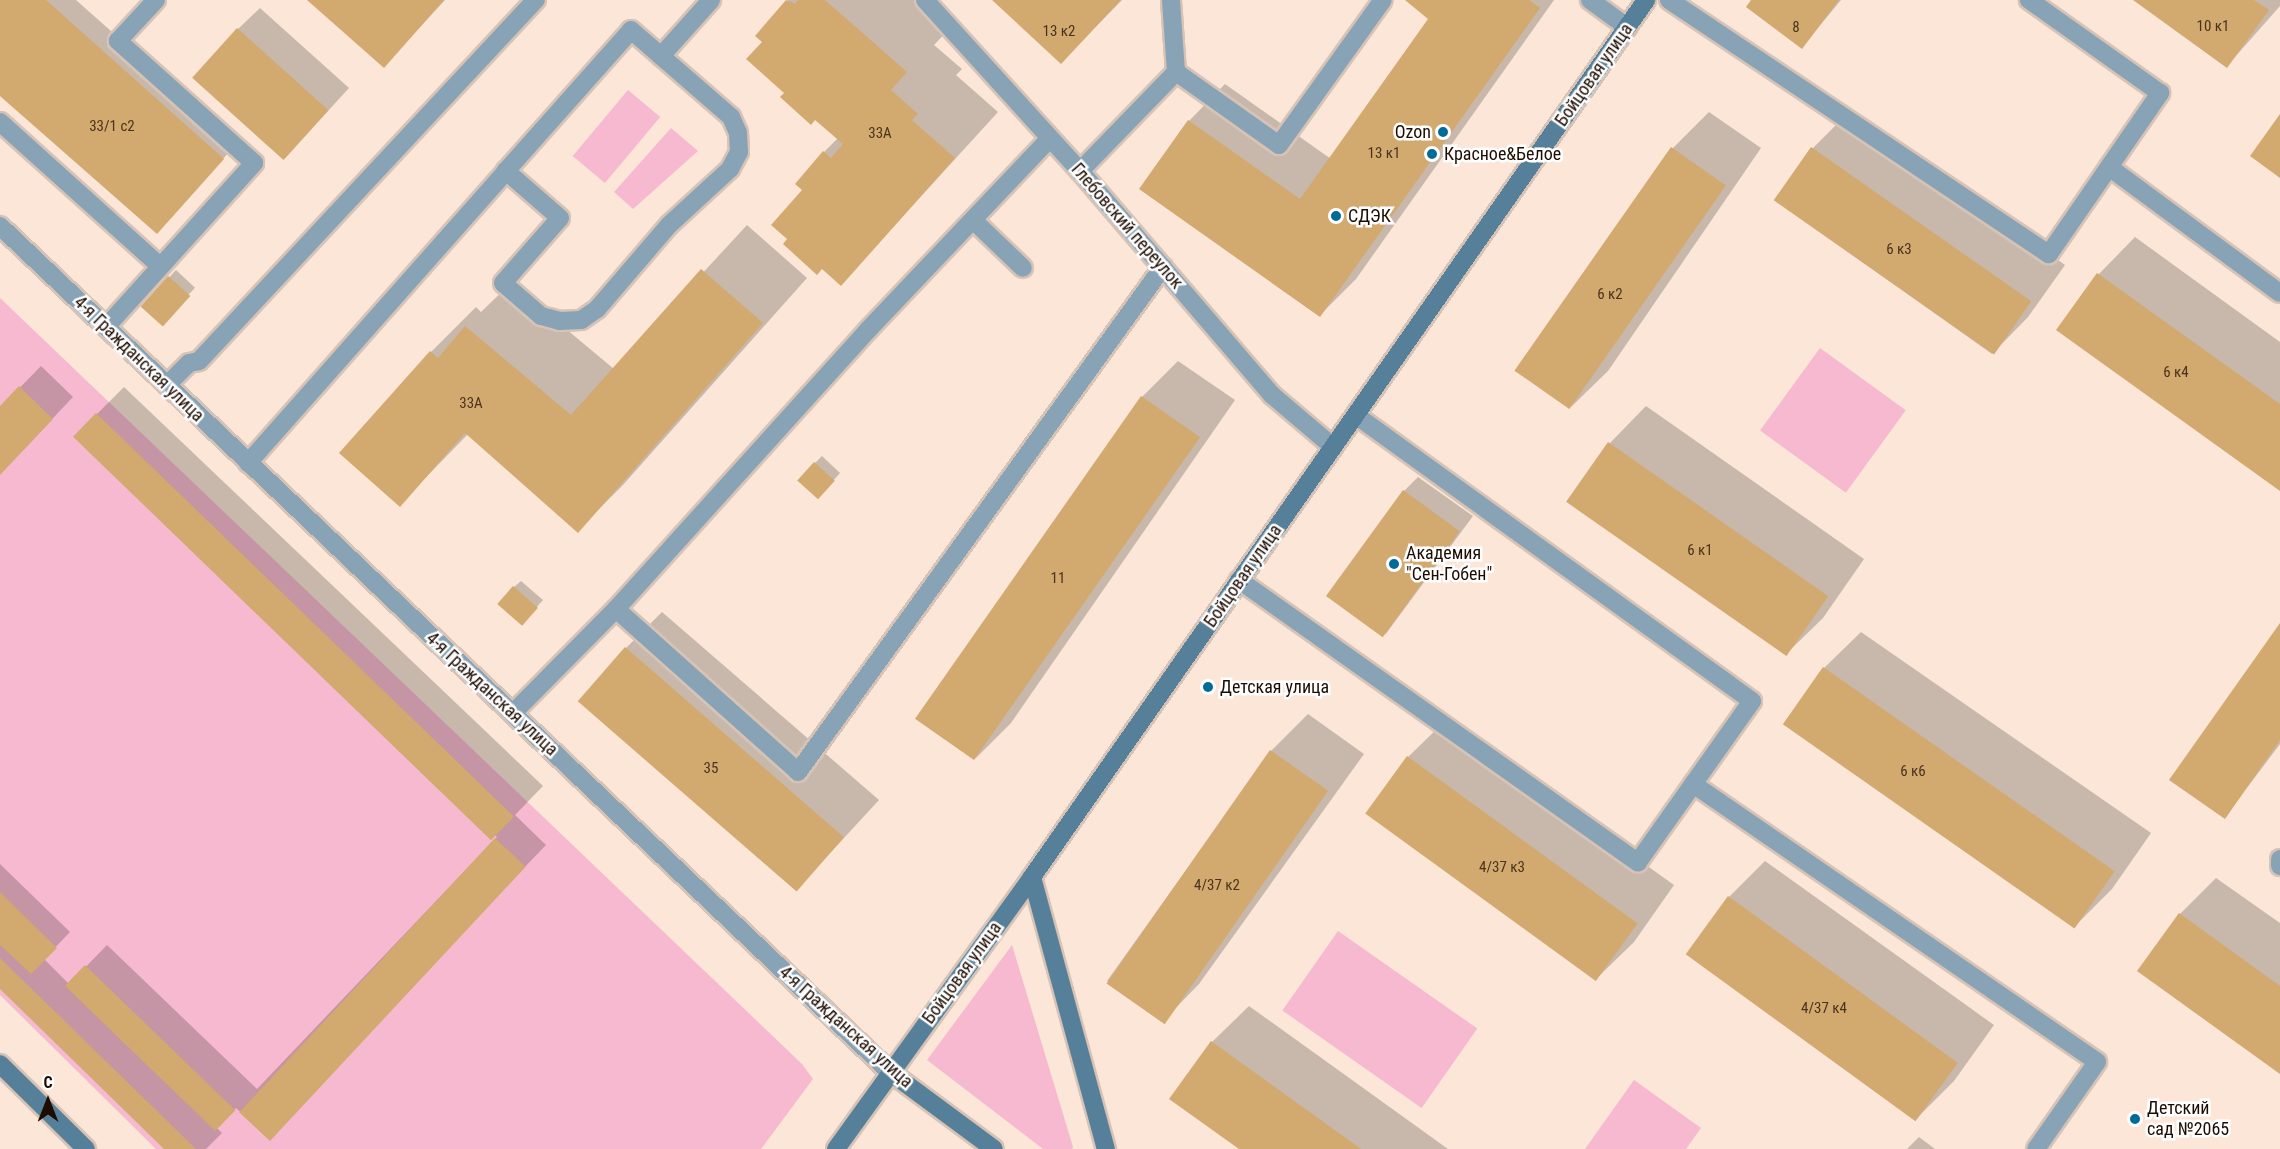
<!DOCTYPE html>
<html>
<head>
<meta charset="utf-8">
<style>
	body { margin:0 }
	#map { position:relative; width:2280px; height:1149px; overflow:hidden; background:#fbe6d8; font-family:"Roboto Condensed",sans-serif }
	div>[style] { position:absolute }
	.green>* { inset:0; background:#f7b9cf; transform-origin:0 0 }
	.shadow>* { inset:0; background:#0003; transform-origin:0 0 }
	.building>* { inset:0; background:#d2a96e; transform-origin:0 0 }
	.roads { filter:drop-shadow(2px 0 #d7c3b6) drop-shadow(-2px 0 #d7c3b6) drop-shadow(0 2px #d7c3b6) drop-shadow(0 -2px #d7c3b6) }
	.lane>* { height:18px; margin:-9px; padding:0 9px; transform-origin:9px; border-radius:9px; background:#87a3b5 }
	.street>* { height:18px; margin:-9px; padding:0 9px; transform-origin:9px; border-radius:9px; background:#87a3b5 }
	.secondary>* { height:18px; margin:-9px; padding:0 9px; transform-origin:9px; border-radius:9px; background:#56809a }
	.dots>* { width:16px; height:16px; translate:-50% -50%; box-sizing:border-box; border:3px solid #fff; border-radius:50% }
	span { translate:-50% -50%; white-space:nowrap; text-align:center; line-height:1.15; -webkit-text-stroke:5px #fff; paint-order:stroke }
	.number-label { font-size:15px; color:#4a331d }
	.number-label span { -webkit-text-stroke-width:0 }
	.street-label { font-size:18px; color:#1d0c02 }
	.poi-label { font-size:18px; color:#1d0c02 }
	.right { translate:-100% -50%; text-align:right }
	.left { translate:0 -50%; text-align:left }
	.north { position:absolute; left:18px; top:1071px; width:60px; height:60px; -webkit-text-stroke:4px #fff; paint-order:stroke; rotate:0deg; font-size:16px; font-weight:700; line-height:24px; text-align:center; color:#1d0c02 }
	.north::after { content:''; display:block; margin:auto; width:21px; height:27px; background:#1d0c02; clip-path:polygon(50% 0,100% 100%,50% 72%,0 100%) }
</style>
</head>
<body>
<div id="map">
	<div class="green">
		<div style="left:628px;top:90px;width:42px;height:86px;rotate:40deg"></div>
		<div style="clip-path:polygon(671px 128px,698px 151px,633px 209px,614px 192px)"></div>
		<div style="clip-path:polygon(0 298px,802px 1064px,813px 1079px,761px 1149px,156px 1149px,0 995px)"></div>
		<div style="left:1820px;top:348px;width:106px;height:102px;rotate:36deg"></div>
		<div style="left:1338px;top:931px;width:170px;height:97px;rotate:35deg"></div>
		<div style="clip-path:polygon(1012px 945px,1073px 1147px,1072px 1149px,1043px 1149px,927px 1060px)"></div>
		<div style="clip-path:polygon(1634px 1080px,1701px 1128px,1686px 1149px,1585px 1149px)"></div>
	</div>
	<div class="shadow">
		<div style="clip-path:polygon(0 0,76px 0,237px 143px,171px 218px,0 94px)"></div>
		<div style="clip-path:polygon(309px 0,445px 0,384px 66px)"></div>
		<div style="clip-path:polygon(788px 0,920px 0,951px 27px,934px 45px,962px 69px,956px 75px,998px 112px,841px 284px,790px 239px,804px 190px,824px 152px,838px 138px,786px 92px,764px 42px,757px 36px)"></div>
		<div style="clip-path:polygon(994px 0,1122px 0,1061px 62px)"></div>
		<div style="clip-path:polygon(1554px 0,1356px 279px,1320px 315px,1189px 121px,1225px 84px,1331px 159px,1430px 18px,1407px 0)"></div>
		<div style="clip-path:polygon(1753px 0,1841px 0,1802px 47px)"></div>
		<div style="clip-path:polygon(2135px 0,2280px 0,2280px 6px,2227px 66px)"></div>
		<div style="clip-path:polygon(260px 8px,349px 88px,285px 158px,238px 29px)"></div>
		<div style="clip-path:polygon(1709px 112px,1761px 148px,1608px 371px,1571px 407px,1519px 371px,1673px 148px)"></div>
		<div style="clip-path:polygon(1849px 112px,2065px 265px,2028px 317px,1992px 354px,1775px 200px,1813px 148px)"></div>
		<div style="clip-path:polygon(747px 225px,807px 278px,622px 486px,578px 530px,468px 434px,400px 504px,341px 453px,431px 352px,476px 307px,481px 312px,511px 283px,614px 369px)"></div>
		<div style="clip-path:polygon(2135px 237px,2280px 342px,2280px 490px,2058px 330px,2099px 274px)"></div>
		<div style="left:176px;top:270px;width:26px;height:50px;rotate:43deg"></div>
		<div style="clip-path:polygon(1178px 361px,1235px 400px,1011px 723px,975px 759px,1142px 397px)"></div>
		<div style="clip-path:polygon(41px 366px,73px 397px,0 474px,0 408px)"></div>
		<div style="clip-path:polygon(124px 387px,543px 786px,515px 815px,546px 845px,266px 1136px,236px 1108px,216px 1127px,222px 1133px,206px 1149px,166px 1149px,0 987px,0 864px,70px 932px,44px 959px,69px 984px,107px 945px,257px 1089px,497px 837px,75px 436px)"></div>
		<div style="clip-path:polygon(1646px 406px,1864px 559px,1823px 618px,1786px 654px,1568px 501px,1610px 443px)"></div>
		<div style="clip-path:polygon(822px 456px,840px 473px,825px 490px,815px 463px)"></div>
		<div style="clip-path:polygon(1418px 477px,1473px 516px,1385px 635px,1404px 491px)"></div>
		<div style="clip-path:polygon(521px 581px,543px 600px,528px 617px,514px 587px)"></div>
		<div style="clip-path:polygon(662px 612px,879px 800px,797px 889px,626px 648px)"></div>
		<div style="clip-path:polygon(2280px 625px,2280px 744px,2225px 817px)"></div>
		<div style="clip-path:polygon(1861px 632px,2151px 833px,2112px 889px,2076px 925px,1824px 668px)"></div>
		<div style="clip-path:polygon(1308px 714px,1364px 754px,1199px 984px,1163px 1021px,1107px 981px,1271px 751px)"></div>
		<div style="clip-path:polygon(1445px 721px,1674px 885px,1634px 942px,1597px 978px,1408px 757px)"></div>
		<div style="clip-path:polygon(1765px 861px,1994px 1025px,1954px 1081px,1917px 1118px,1729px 897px)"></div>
		<div style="clip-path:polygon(2216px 878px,2280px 923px,2280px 1072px,2180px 914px)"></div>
		<div style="clip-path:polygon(1249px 1006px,1448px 1149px,1242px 1149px,1212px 1042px)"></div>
		<div style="clip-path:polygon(1919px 1137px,1935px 1149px,1907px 1149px)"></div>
	</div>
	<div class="building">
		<div style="clip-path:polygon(0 0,46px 0,224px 159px,157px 234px,0 96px)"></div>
		<div style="clip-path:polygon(307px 0,444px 0,384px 68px)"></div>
		<div style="clip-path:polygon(786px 0,795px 4px,798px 0,825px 0,907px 72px,891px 90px,918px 114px,912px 120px,955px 158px,841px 286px,822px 269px,817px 275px,783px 244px,787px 239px,771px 225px,802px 190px,795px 184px,823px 151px,831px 158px,843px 144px,815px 120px,811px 125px,780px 97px,784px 93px,746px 59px,762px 42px,755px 36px)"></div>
		<div style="clip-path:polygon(992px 0,1121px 0,1061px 64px)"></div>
		<div style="clip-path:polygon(1405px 0,1529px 0,1540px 8px,1320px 317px,1139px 189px,1188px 120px,1300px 199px,1428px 19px)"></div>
		<div style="clip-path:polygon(1751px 0,1839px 0,1802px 49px,1746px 7px)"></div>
		<div style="clip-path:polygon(2133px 0,2254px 0,2269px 10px,2227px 68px)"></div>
		<div style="left:237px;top:28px;width:123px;height:67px;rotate:42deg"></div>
		<div style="clip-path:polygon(2280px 114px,2280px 178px,2250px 156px)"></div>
		<div style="left:1671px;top:147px;width:67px;height:273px;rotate:35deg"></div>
		<div style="left:1811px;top:147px;width:269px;height:65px;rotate:35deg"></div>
		<div style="clip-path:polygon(701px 269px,763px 323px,578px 533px,465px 433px,400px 507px,339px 453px,430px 351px,438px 358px,465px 326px,571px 415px)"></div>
		<div style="clip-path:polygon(2097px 273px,2280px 404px,2280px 491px,2056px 330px)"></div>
		<div style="left:168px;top:276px;width:30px;height:41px;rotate:42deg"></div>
		<div style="clip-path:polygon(19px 386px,53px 419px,0 475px,0 406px)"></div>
		<div style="left:1141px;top:396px;width:72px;height:394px;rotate:35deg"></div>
		<div style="left:96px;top:413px;width:581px;height:33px;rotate:44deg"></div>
		<div style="left:1608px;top:442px;width:269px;height:73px;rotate:35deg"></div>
		<div style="left:814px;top:462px;width:28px;height:25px;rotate:42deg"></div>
		<div style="left:1403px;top:490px;width:70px;height:131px;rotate:36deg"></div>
		<div style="left:513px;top:586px;width:33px;height:24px;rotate:41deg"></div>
		<div style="clip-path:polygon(2280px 623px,2280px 740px,2225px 819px,2169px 780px)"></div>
		<div style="left:625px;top:647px;width:290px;height:72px;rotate:41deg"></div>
		<div style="left:1823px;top:667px;width:356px;height:70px;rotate:35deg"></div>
		<div style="left:1270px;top:750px;width:71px;height:285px;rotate:35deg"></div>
		<div style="left:1407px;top:756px;width:285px;height:71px;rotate:36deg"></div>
		<div style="left:495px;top:838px;width:42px;height:375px;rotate:43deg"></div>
		<div style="clip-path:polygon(0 892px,57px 948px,31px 974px,0 945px)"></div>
		<div style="left:1728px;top:896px;width:284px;height:72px;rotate:36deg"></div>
		<div style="clip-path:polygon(2179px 913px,2280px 986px,2280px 1074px,2137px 971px)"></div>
		<div style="clip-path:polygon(0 958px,196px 1149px,164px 1149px,0 989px)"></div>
		<div style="left:85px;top:965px;width:209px;height:29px;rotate:44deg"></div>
		<div style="clip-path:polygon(1211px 1041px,1361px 1149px,1239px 1149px,1169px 1099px)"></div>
	</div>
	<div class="roads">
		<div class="lane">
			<div style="left:1590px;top:0;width:46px;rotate:36.1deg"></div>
			<div style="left:1669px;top:0;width:457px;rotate:33.8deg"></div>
			<div style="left:2049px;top:254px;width:196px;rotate:-55.4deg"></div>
			<div style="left:2160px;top:93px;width:161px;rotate:-144.6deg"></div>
			<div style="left:661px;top:56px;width:75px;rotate:-48.2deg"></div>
			<div style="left:1176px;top:72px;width:126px;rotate:35.3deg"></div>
			<div style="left:1279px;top:145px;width:178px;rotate:-54.4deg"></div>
			<div style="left:0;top:122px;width:215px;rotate:42deg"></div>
			<div style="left:2109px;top:167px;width:212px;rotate:36.4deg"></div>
			<div style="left:1080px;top:171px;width:138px;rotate:-45.9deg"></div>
			<div style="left:1176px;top:72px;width:72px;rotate:-94deg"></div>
			<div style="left:973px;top:220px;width:69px;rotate:43.8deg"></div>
			<div style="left:106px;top:327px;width:221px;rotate:-47.9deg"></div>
			<div style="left:254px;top:163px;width:183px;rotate:-138.1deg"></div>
			<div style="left:118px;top:41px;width:56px;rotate:-47.2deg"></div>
			<div style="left:167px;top:385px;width:31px;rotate:-45deg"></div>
			<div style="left:189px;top:363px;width:10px;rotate:-11deg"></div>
			<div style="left:199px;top:361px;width:494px;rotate:-47deg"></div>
			<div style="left:248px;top:463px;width:390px;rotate:-48.5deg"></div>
			<div style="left:506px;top:171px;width:188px;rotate:-48.4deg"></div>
			<div style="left:631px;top:30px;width:133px;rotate:41deg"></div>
			<div style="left:731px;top:117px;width:17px;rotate:66deg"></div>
			<div style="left:738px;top:133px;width:19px;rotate:87deg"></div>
			<div style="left:739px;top:152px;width:19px;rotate:118deg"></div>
			<div style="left:730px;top:169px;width:83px;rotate:137.4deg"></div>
			<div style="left:669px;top:225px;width:111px;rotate:130.6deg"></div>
			<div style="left:597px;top:309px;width:19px;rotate:145deg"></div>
			<div style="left:581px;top:320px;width:21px;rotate:177deg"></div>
			<div style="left:560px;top:321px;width:20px;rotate:-165deg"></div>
			<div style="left:541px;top:316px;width:50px;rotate:-139deg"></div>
			<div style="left:503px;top:283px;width:86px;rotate:-48.8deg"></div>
			<div style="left:560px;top:218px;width:72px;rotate:-139deg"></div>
			<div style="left:1239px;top:580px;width:489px;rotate:35.3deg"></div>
			<div style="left:1638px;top:862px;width:197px;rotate:-54.7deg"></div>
			<div style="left:1752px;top:701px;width:488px;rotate:-144.2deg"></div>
			<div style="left:616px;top:609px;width:244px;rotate:41.8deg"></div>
			<div style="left:798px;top:772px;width:623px;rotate:-54.14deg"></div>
			<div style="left:513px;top:713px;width:146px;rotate:-45.3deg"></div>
			<div style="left:616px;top:609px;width:376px;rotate:-47.9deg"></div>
			<div style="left:868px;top:330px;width:263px;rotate:-46.5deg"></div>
			<div style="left:1693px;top:784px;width:490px;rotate:34.5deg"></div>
			<div style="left:2097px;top:1062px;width:106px;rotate:125deg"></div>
			<div style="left:2280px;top:859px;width:7px;rotate:90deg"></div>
		</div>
		<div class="street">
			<div style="left:925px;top:0;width:231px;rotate:47.8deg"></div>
			<div style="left:1080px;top:171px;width:295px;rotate:49.4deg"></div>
			<div style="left:1272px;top:395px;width:80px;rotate:40.4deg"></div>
			<div style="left:0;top:226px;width:1228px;rotate:43.55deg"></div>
		</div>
		<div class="secondary">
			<div style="left:1032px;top:877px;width:282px;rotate:74.8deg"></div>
			<div style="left:0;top:1064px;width:121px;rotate:44.7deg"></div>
			<div style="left:890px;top:1072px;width:129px;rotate:36.5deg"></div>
			<div style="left:836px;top:1149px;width:335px;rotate:-54.2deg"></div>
			<div style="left:1032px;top:877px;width:1071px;rotate:-55deg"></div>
		</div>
	</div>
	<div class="dots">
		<div style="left:1443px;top:132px;background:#006b97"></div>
		<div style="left:1432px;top:154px;background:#006b97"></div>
		<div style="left:1336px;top:216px;background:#006b97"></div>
		<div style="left:1394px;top:564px;background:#006b97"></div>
		<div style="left:1208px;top:687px;background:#006b97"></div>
		<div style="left:2135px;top:1119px;background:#006b97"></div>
	</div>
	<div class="number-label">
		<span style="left:2213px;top:27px">10 к1</span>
		<span style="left:1796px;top:28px">8</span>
		<span style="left:1059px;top:32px">13 к2</span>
		<span style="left:112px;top:127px">33/1 с2</span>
		<span style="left:880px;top:134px">33А</span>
		<span style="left:1384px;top:154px">13 к1</span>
		<span style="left:1899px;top:250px">6 к3</span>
		<span style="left:1610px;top:295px">6 к2</span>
		<span style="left:2176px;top:373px">6 к4</span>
		<span style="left:471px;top:404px">33А</span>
		<span style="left:1700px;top:551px">6 к1</span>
		<span style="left:1058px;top:579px">11</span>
		<span style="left:711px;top:769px">35</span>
		<span style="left:1913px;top:772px">6 к6</span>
		<span style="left:1502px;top:868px">4/37 к3</span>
		<span style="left:1217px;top:886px">4/37 к2</span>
		<span style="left:1824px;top:1009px">4/37 к4</span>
	</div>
	<div class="street-label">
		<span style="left:1594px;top:75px;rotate:-55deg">Бойцовая улица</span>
		<span style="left:1127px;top:226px;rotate:49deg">Глебовский переулок</span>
		<span style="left:139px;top:359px;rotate:44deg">4-я Гражданская улица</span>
		<span style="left:1243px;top:576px;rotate:-55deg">Бойцовая улица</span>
		<span style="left:492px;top:694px;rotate:43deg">4-я Гражданская улица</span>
		<span style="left:962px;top:973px;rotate:-54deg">Бойцовая улица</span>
		<span style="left:846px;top:1027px;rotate:42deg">4-я Гражданская улица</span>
	</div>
	<div class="poi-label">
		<span class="right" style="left:1431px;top:132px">Ozon</span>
		<span class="left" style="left:1444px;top:154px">Красное&amp;Белое</span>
		<span class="left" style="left:1348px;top:216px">СДЭК</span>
		<span class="left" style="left:1406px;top:564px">Академия<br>"Сен-Гобен"</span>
		<span class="left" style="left:1220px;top:687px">Детская улица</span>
		<span class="left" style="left:2147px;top:1119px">Детский<br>сад №2065</span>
	</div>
	<div class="north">С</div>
</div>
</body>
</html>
